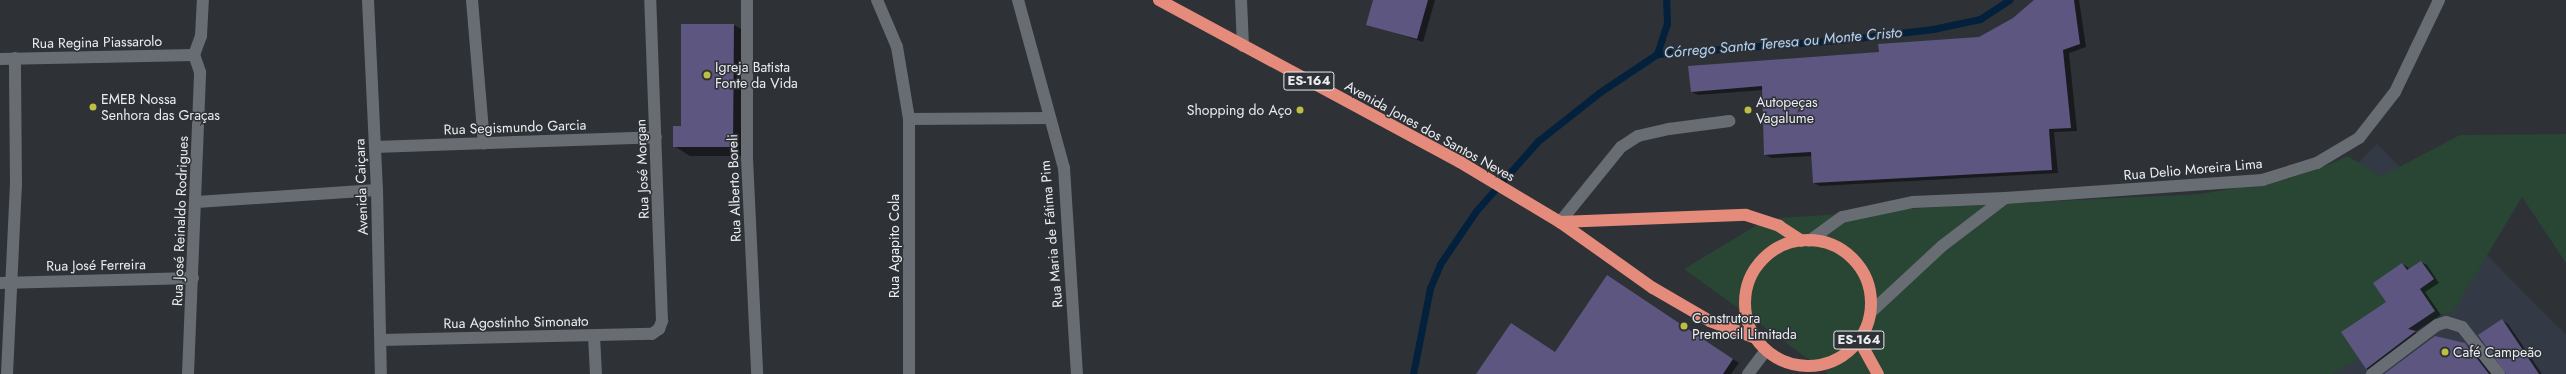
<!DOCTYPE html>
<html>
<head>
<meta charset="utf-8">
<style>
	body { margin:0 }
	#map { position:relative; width:2566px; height:374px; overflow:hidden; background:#2e3237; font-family:Jost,sans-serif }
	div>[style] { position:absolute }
	.built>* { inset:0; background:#333a45 }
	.green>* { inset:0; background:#294533 }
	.shadow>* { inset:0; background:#0007 }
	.stream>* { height:7px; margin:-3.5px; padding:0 3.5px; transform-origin:3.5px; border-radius:3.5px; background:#03203d }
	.building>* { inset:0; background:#5d5680 }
	.lane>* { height:12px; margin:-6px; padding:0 6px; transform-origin:6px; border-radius:6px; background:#686d73 }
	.street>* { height:12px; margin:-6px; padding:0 6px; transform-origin:6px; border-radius:6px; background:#686d73 }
	.secondary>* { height:12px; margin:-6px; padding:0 6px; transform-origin:6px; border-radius:6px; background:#686d73 }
	.highway>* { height:12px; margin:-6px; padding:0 6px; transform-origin:6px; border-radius:6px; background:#e58b7b }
	.highway>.ring { margin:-6px; padding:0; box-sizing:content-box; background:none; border:12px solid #e58b7b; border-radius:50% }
	.dots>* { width:11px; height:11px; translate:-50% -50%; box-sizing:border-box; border:2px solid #2e3237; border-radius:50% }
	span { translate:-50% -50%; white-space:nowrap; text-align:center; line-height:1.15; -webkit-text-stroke:3px #2e3237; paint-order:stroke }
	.shield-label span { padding:1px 3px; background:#2e3237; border:1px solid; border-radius:3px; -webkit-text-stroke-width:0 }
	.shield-label { font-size:13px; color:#eaedf0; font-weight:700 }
	.street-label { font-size:14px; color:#eaedf0 }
	.poi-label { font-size:14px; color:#eaedf0 }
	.left { translate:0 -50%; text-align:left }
	.right { translate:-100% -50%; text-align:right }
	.water-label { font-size:15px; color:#b4d2f4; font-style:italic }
</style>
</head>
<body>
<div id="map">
	<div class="built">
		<div style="clip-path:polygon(2377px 144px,2566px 335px,2566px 374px,2219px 374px,2326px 194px)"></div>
	</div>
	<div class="green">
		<div style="clip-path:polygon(2566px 134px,2566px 263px,2522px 197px,2453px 312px,2410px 320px,2357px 360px,2332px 374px,1829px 374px,1684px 269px,1767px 219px,1938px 207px,2200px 194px,2284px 180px,2328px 165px,2347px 156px,2382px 176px,2460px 135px)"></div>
	</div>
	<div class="shadow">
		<div style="clip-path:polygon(1374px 0,1435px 0,1423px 42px,1367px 24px)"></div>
		<div style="clip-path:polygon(2035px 0,2079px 0,2086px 47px,2069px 53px,2077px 131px,2054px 132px,2058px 173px,1820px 186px,1814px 183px,1812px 156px,1772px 158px,1765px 155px,1763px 90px,1698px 95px,1692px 92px,1880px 53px,1980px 38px,2014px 19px)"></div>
		<div style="clip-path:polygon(734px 25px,750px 34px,749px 156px,690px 156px,674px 146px)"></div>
		<div style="clip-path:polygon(2421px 262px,2427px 265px,2439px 283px,2425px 292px,2441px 315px,2415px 332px,2421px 335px,2373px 372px,2367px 369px,2342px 333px,2388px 302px,2403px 264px,2410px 269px)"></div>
		<div style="clip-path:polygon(1613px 280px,1739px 363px,1731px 374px,1489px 374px,1556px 353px)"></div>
		<div style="clip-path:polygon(2502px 320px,2508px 324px,2542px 374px,2507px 374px)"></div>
		<div style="clip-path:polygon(2465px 344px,2471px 348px,2492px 374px,2385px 374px)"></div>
	</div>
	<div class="stream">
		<div style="left:1657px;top:54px;width:32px;rotate:-72deg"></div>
		<div style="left:1667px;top:24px;width:24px;rotate:-92deg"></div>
		<div style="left:1413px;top:374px;width:88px;rotate:-78.8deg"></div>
		<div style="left:1430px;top:288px;width:26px;rotate:-67deg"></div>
		<div style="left:1440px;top:264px;width:64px;rotate:-55.8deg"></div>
		<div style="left:1476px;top:211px;width:94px;rotate:-48.5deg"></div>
		<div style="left:1538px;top:141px;width:79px;rotate:-38.3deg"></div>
		<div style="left:1600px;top:92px;width:69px;rotate:-33.7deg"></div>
		<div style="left:1657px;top:54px;width:185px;rotate:-4.4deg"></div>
		<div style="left:1841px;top:40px;width:93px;rotate:-6.8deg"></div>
		<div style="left:1933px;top:29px;width:48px;rotate:-12deg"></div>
		<div style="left:1980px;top:19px;width:35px;rotate:-33deg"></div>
	</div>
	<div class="building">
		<div style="clip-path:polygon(1373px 0,1428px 0,1417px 39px,1366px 25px)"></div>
		<div style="clip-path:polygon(2034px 0,2074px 0,2080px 44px,2063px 50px,2071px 128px,2049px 129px,2052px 170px,1813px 183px,1811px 152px,1764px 155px,1762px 86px,1691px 92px,1688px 66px,1879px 52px,1878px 44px,1979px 37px,2013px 18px)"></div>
		<div style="clip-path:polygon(681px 24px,734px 24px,733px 147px,673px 147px,673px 126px,681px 126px)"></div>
		<div style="clip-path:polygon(2421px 261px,2434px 279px,2420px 289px,2435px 311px,2408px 329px,2416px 331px,2366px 369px,2341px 332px,2386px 302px,2373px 283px,2402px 263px,2407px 270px)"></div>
		<div style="clip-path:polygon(1607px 275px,1733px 359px,1723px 374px,1476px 374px,1511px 323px,1555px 352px)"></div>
		<div style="clip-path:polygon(2502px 319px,2539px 374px,2506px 374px,2478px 335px)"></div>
		<div style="clip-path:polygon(2435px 336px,2465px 343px,2489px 374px,2384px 374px)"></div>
	</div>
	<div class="lane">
		<div style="left:1241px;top:0;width:46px;rotate:87.5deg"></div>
		<div style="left:1560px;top:222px;width:97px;rotate:-50.9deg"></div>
		<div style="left:1621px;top:147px;width:20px;rotate:-33deg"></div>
		<div style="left:1638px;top:136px;width:32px;rotate:-13deg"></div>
		<div style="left:1669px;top:129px;width:61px;rotate:-7.6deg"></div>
		<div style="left:2372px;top:374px;width:81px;rotate:-37deg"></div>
		<div style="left:2437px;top:325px;width:9px;rotate:-18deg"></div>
		<div style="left:2446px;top:322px;width:17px;rotate:17deg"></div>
		<div style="left:2462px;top:327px;width:60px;rotate:51.8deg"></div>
	</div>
	<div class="street">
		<div style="left:368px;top:0;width:190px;rotate:87.3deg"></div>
		<div style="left:377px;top:190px;width:184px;rotate:88.8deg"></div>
		<div style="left:472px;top:0;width:144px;rotate:85.2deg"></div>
		<div style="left:747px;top:0;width:158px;rotate:90deg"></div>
		<div style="left:747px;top:158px;width:216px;rotate:87.3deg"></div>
		<div style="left:877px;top:0;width:51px;rotate:66.9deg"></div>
		<div style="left:897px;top:47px;width:73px;rotate:80.5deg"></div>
		<div style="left:909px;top:119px;width:255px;rotate:90deg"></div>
		<div style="left:1018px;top:0;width:174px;rotate:74.7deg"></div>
		<div style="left:1064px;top:168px;width:206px;rotate:86.4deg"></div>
		<div style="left:194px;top:55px;width:20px;rotate:-70deg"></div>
		<div style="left:201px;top:36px;width:36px;rotate:-87deg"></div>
		<div style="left:0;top:59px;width:194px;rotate:-1.2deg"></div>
		<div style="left:909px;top:119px;width:141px;rotate:-0.4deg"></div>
		<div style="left:375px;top:147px;width:281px;rotate:-2deg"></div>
		<div style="left:197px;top:202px;width:180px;rotate:-3.8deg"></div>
		<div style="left:0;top:283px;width:193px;rotate:-1.5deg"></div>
		<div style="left:594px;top:336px;width:38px;rotate:87deg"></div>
		<div style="left:381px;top:340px;width:271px;rotate:-1.3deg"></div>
		<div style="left:652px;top:334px;width:9px;rotate:-36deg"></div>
		<div style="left:659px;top:329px;width:9px;rotate:-69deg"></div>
		<div style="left:662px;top:321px;width:321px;rotate:-92.1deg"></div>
		<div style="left:7px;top:374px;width:189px;rotate:-87.3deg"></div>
		<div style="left:16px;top:185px;width:127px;rotate:-90.5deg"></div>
		<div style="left:188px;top:374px;width:302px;rotate:-87.7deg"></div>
		<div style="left:200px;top:72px;width:18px;rotate:-109deg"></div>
		<div style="left:1748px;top:374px;width:30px;rotate:-53deg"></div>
	</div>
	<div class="secondary">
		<div style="left:1809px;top:241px;width:41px;rotate:-36deg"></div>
		<div style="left:1842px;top:217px;width:73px;rotate:-11.9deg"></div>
		<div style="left:1913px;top:202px;width:92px;rotate:-2.5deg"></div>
		<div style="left:2005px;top:198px;width:258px;rotate:-4deg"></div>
		<div style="left:2262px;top:180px;width:58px;rotate:-17.2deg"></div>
		<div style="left:2317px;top:163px;width:49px;rotate:-30.8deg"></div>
		<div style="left:2359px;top:138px;width:58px;rotate:-52deg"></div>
		<div style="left:2395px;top:92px;width:102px;rotate:-64.4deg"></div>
		<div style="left:1871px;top:312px;width:97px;rotate:-42.9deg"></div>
		<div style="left:1942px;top:246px;width:79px;rotate:-37.3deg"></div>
	</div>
	<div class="highway">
		<div style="left:1159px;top:0;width:342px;rotate:28.3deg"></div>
		<div style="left:1460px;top:162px;width:117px;rotate:31deg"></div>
		<div style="left:1560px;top:222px;width:114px;rotate:35.4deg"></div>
		<div style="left:1653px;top:288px;width:66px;rotate:30.1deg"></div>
		<div style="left:1710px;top:321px;width:49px;rotate:20.3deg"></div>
		<div style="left:1560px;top:222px;width:186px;rotate:-2.2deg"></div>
		<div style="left:1746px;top:215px;width:35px;rotate:18deg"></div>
		<div style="left:1779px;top:226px;width:27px;rotate:33deg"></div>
		<div class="ring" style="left:1745px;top:240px;width:114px;height:114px"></div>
		<div style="left:1859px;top:340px;width:39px;rotate:61deg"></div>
	</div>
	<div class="dots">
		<div style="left:707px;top:75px;background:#bebf42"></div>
		<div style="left:93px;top:107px;background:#bebf42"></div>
		<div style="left:1300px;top:110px;background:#bebf42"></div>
		<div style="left:1748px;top:110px;background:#bebf42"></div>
		<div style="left:1684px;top:326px;background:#bebf42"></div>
		<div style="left:2445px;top:352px;background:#bebf42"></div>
	</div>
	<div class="shield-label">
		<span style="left:1309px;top:81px">ES-164</span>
		<span style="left:1859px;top:340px">ES-164</span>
	</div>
	<div class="street-label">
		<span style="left:97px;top:42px;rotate:-1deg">Rua Regina Piassarolo</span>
		<span style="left:515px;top:127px;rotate:-2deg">Rua Segismundo Garcia</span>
		<span style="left:1430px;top:131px;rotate:29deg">Avenida Jones dos Santos Neves</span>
		<span style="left:642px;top:169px;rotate:-92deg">Rua José Morgan</span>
		<span style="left:2193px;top:169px;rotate:-5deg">Rua Delio Moreira Lima</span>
		<span style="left:361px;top:187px;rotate:-92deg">Avenida Caiçara</span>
		<span style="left:734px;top:188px;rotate:-92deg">Rua Alberto Boreli</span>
		<span style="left:180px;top:221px;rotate:-88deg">Rua José Reinaldo Rodrigues</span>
		<span style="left:1051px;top:234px;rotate:-95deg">Rua Maria de Fátima Pim</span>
		<span style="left:894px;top:246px;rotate:-90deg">Rua Agapito Cola</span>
		<span style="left:96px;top:265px;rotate:-1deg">Rua José Ferreira</span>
		<span style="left:516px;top:322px;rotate:-1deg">Rua Agostinho Simonato</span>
	</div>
	<div class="poi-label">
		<span class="left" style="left:715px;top:75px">Igreja Batista<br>Fonte da Vida</span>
		<span class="left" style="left:101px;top:107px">EMEB Nossa<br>Senhora das Graças</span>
		<span class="left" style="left:1756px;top:110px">Autopeças<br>Vagalume</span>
		<span class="right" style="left:1292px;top:110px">Shopping do Aço</span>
		<span class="left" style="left:1692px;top:326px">Construtora<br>Premocil Limitada</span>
		<span class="left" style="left:2453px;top:352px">Café Campeão</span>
	</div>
	<div class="water-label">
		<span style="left:1783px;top:43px;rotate:-5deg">Córrego Santa Teresa ou Monte Cristo</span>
	</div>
</div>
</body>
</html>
